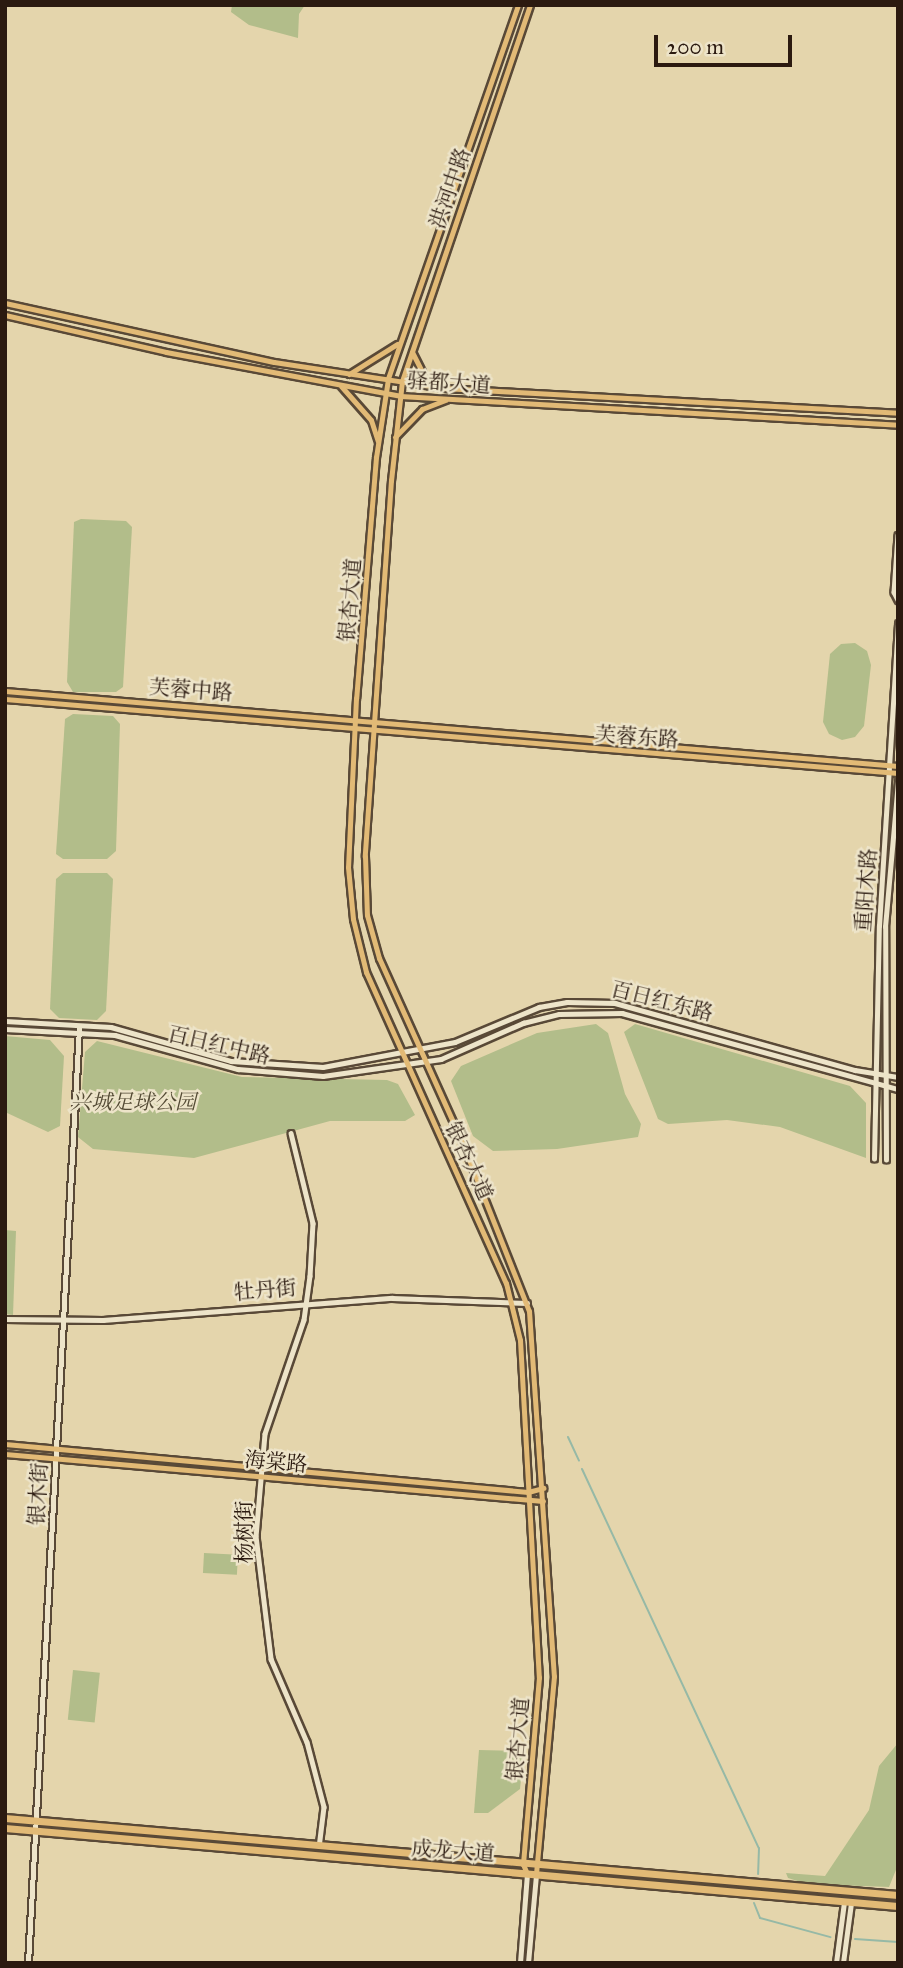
<!DOCTYPE html>
<html>
<head>
<meta charset="utf-8">
<style>
	body { margin:0 }
	#map { position:relative; width:903px; height:1968px; overflow:hidden; background:#e4d5ac; font-family:"IM FELL Great Primer","Noto Serif SC",serif }
	div>[style] { position:absolute }
	.green>* { inset:0; background:#b2bd8a; transform-origin:0 0 }
	.stream>* { height:2px; margin:-1px; padding:0 1px; transform-origin:1px; border-radius:1px; background:#96b9a6 }
	.roads { filter:drop-shadow(2px 0 #594937) drop-shadow(-2px 0 #594937) drop-shadow(0 2px #594937) drop-shadow(0 -2px #594937) }
	.minor>* { height:4.5px; margin:-2.25px; padding:0 2.25px; transform-origin:2.25px; border-radius:2.25px; background:#ede4c9 }
	.major>* { height:5px; margin:-2.5px; padding:0 2.5px; transform-origin:2.5px; border-radius:2.5px; background:#e2ba76 }
	.highway>* { height:7px; margin:-3.5px; padding:0 3.5px; transform-origin:3.5px; border-radius:3.5px; background:#e2ba76 }
	span { translate:-50% -50%; white-space:nowrap; text-align:center; line-height:1.15; -webkit-text-stroke:5px #ede4c9; paint-order:stroke }
	.street-label { font-size:21px; color:#2b1a10 }
	.park-label { font-size:21px; color:#544b35; font-style:italic }
	.frame { position:absolute; inset:0; border:7px solid #2b1a10; pointer-events:none }
	.scale { position:absolute; left:654px; top:35px; width:138px; height:32px; box-sizing:border-box; border:4px solid #2b1a10; border-top:0; padding-left:9px; font-size:21px; line-height:24px; white-space:nowrap; color:#2b1a10; -webkit-text-stroke:5px #ede4c9; paint-order:stroke }
</style>
</head>
<body>
<div id="map">
	<div class="green">
		<div style="clip-path:polygon(232px 5px,305px 5px,299px 14px,298px 38px,249px 25px,231px 12px)"></div>
		<div style="clip-path:polygon(81px 519px,126px 521px,132px 527px,123px 687px,116px 692px,73px 692px,67px 682px,74px 522px)"></div>
		<div style="clip-path:polygon(855px 643px,867px 651px,871px 665px,864px 726px,855px 737px,842px 740px,829px 734px,823px 722px,830px 654px,841px 644px)"></div>
		<div style="clip-path:polygon(73px 714px,113px 716px,120px 724px,116px 851px,107px 859px,63px 859px,56px 854px,65px 719px)"></div>
		<div style="clip-path:polygon(63px 873px,107px 873px,113px 879px,106px 1011px,97px 1020px,59px 1018px,50px 1009px,56px 879px)"></div>
		<div style="clip-path:polygon(596px 1024px,608px 1033px,625px 1094px,641px 1124px,638px 1137px,557px 1149px,493px 1151px,473px 1136px,451px 1081px,461px 1066px,537px 1033px)"></div>
		<div style="clip-path:polygon(635px 1024px,850px 1086px,866px 1103px,866px 1158px,780px 1127px,727px 1120px,668px 1124px,658px 1119px,624px 1032px)"></div>
		<div style="clip-path:polygon(5px 1036px,50px 1040px,64px 1056px,60px 1126px,48px 1132px,5px 1112px)"></div>
		<div style="clip-path:polygon(97px 1041px,242px 1077px,387px 1080px,398px 1084px,415px 1115px,405px 1121px,330px 1121px,194px 1158px,93px 1149px,78px 1137px,85px 1052px)"></div>
		<div style="clip-path:polygon(5px 1230px,16px 1231px,13px 1315px,5px 1314px)"></div>
		<div style="left:204px;top:1553px;width:34px;height:20px;rotate:3deg"></div>
		<div style="left:73px;top:1670px;width:27px;height:50px;rotate:6deg"></div>
		<div style="clip-path:polygon(898px 1743px,898px 1865px,889px 1887px,807px 1884px,788px 1878px,786px 1873px,825px 1876px,869px 1810px,879px 1766px)"></div>
		<div style="clip-path:polygon(479px 1750px,524px 1751px,520px 1789px,488px 1813px,474px 1813px)"></div>
	</div>
	<div class="stream">
		<div style="left:568px;top:1437px;width:26px;rotate:65deg"></div>
		<div style="left:582px;top:1469px;width:418px;rotate:65deg"></div>
		<div style="left:759px;top:1848px;width:26px;rotate:92deg"></div>
		<div style="left:754px;top:1903px;width:16px;rotate:68deg"></div>
		<div style="left:760px;top:1918px;width:73px;rotate:15.2deg"></div>
		<div style="left:855px;top:1939px;width:43px;rotate:4deg"></div>
	</div>
	<div class="roads">
		<div class="minor">
			<div style="left:898px;top:535px;width:57px;rotate:94deg"></div>
			<div style="left:894px;top:592px;width:9px;rotate:63deg"></div>
			<div style="left:5px;top:1021px;width:106px;rotate:3.2deg"></div>
			<div style="left:111px;top:1027px;width:125px;rotate:15.8deg"></div>
			<div style="left:231px;top:1061px;width:92px;rotate:3.7deg"></div>
			<div style="left:323px;top:1067px;width:134px;rotate:-10.7deg"></div>
			<div style="left:455px;top:1042px;width:91px;rotate:-22.6deg"></div>
			<div style="left:539px;top:1007px;width:28px;rotate:-10deg"></div>
			<div style="left:567px;top:1002px;width:48px;rotate:1.2deg"></div>
			<div style="left:615px;top:1003px;width:249px;rotate:15.6deg"></div>
			<div style="left:855px;top:1070px;width:44px;rotate:9.2deg"></div>
			<div style="left:5px;top:1029px;width:110px;rotate:3.1deg"></div>
			<div style="left:115px;top:1035px;width:128px;rotate:15.5deg"></div>
			<div style="left:238px;top:1069px;width:85px;rotate:4.7deg"></div>
			<div style="left:323px;top:1076px;width:119px;rotate:-8.2deg"></div>
			<div style="left:441px;top:1059px;width:90px;rotate:-23.7deg"></div>
			<div style="left:523px;top:1023px;width:37px;rotate:-14deg"></div>
			<div style="left:559px;top:1014px;width:63px;rotate:-0.9deg"></div>
			<div style="left:622px;top:1013px;width:286px;rotate:15.4deg"></div>
			<div style="left:291px;top:1133px;width:93px;rotate:76.3deg"></div>
			<div style="left:313px;top:1223px;width:53px;rotate:93.2deg"></div>
			<div style="left:310px;top:1276px;width:44px;rotate:97.8deg"></div>
			<div style="left:304px;top:1320px;width:120px;rotate:108.9deg"></div>
			<div style="left:265px;top:1434px;width:102px;rotate:95deg"></div>
			<div style="left:256px;top:1536px;width:124px;rotate:83deg"></div>
			<div style="left:271px;top:1659px;width:90px;rotate:66.6deg"></div>
			<div style="left:307px;top:1742px;width:67px;rotate:75.3deg"></div>
			<div style="left:324px;top:1807px;width:39px;rotate:97deg"></div>
			<div style="left:874px;top:1159px;width:233px;rotate:-88.8deg"></div>
			<div style="left:879px;top:926px;width:303px;rotate:-86.4deg"></div>
			<div style="left:886px;top:1160px;width:233px;rotate:-90.2deg"></div>
			<div style="left:885px;top:927px;width:147px;rotate:-84.9deg"></div>
			<div style="left:5px;top:1319px;width:98px;rotate:0.6deg"></div>
			<div style="left:103px;top:1320px;width:290px;rotate:-4.4deg"></div>
			<div style="left:392px;top:1298px;width:135px;rotate:2.1deg"></div>
			<div style="left:28px;top:1963px;width:938px;rotate:-86.88deg"></div>
			<div style="left:520px;top:1963px;width:89px;rotate:-85.5deg"></div>
			<div style="left:528px;top:1963px;width:88px;rotate:-84.8deg"></div>
			<div style="left:836px;top:1963px;width:62px;rotate:-82.5deg"></div>
			<div style="left:843px;top:1963px;width:61px;rotate:-82.4deg"></div>
		</div>
		<div class="major">
			<div style="left:518px;top:5px;width:396px;rotate:109.2deg"></div>
			<div style="left:388px;top:379px;width:79px;rotate:98.7deg"></div>
			<div style="left:376px;top:457px;width:242px;rotate:94.7deg"></div>
			<div style="left:356px;top:698px;width:169px;rotate:92.7deg"></div>
			<div style="left:348px;top:867px;width:52px;rotate:84.5deg"></div>
			<div style="left:353px;top:919px;width:55px;rotate:76.2deg"></div>
			<div style="left:366px;top:972px;width:341px;rotate:65.8deg"></div>
			<div style="left:506px;top:1283px;width:59px;rotate:76.2deg"></div>
			<div style="left:520px;top:1340px;width:338px;rotate:86.8deg"></div>
			<div style="left:539px;top:1677px;width:188px;rotate:94.9deg"></div>
			<div style="left:523px;top:1864px;width:11px;rotate:68deg"></div>
			<div style="left:530px;top:5px;width:397px;rotate:108.8deg"></div>
			<div style="left:402px;top:381px;width:100px;rotate:96.3deg"></div>
			<div style="left:391px;top:480px;width:377px;rotate:94deg"></div>
			<div style="left:365px;top:856px;width:59px;rotate:88.1deg"></div>
			<div style="left:367px;top:915px;width:45px;rotate:74.4deg"></div>
			<div style="left:379px;top:958px;width:196px;rotate:65.7deg"></div>
			<div style="left:460px;top:1137px;width:187px;rotate:68.4deg"></div>
			<div style="left:529px;top:1311px;width:366px;rotate:86.1deg"></div>
			<div style="left:554px;top:1676px;width:200px;rotate:95.2deg"></div>
			<div style="left:5px;top:303px;width:275px;rotate:12.4deg"></div>
			<div style="left:274px;top:362px;width:171px;rotate:8.7deg"></div>
			<div style="left:443px;top:388px;width:456px;rotate:3.1deg"></div>
			<div style="left:5px;top:315px;width:165px;rotate:12.9deg"></div>
			<div style="left:166px;top:352px;width:238px;rotate:10.6deg"></div>
			<div style="left:400px;top:396px;width:499px;rotate:3.3deg"></div>
			<div style="left:412px;top:352px;width:30px;rotate:63deg"></div>
			<div style="left:426px;top:379px;width:13px;rotate:29deg"></div>
			<div style="left:349px;top:374px;width:57px;rotate:-32deg"></div>
			<div style="left:341px;top:386px;width:45px;rotate:48.6deg"></div>
			<div style="left:371px;top:420px;width:22px;rotate:72deg"></div>
			<div style="left:395px;top:437px;width:39px;rotate:-46deg"></div>
			<div style="left:422px;top:409px;width:25px;rotate:-21deg"></div>
			<div style="left:5px;top:691px;width:896px;rotate:4.8deg"></div>
			<div style="left:5px;top:699px;width:896px;rotate:4.74deg"></div>
			<div style="left:5px;top:1444px;width:525px;rotate:5.24deg"></div>
			<div style="left:528px;top:1492px;width:16px;rotate:-15deg"></div>
			<div style="left:5px;top:1454px;width:540px;rotate:4.99deg"></div>
		</div>
		<div class="highway">
			<div style="left:5px;top:1818px;width:896px;rotate:4.93deg"></div>
			<div style="left:5px;top:1828px;width:896px;rotate:4.99deg"></div>
		</div>
	</div>
	<div class="street-label">
		<span style="left:450px;top:188px;rotate:-71deg">洪河中路</span>
		<span style="left:449px;top:383px;rotate:4deg">驿都大道</span>
		<span style="left:350px;top:600px;rotate:-85deg">银杏大道</span>
		<span style="left:191px;top:690px;rotate:4deg">芙蓉中路</span>
		<span style="left:637px;top:737px;rotate:4deg">芙蓉东路</span>
		<span style="left:866px;top:890px;rotate:-86deg">重阳木路</span>
		<span style="left:662px;top:1001px;rotate:14deg">百日红东路</span>
		<span style="left:219px;top:1045px;rotate:13deg">百日红中路</span>
		<span style="left:469px;top:1161px;rotate:65deg">银杏大道</span>
		<span style="left:265px;top:1290px;rotate:-5deg">牡丹街</span>
		<span style="left:276px;top:1462px;rotate:5deg">海棠路</span>
		<span style="left:38px;top:1494px;rotate:-87deg">银木街</span>
		<span style="left:244px;top:1532px;rotate:-90deg">杨树街</span>
		<span style="left:518px;top:1739px;rotate:-85deg">银杏大道</span>
		<span style="left:453px;top:1851px;rotate:4deg">成龙大道</span>
	</div>
	<div class="park-label">
		<span style="left:133px;top:1102px">兴城足球公园</span>
	</div>
	<div class="frame"></div>
	<div class="scale">200 m</div>
</div>
</body>
</html>
